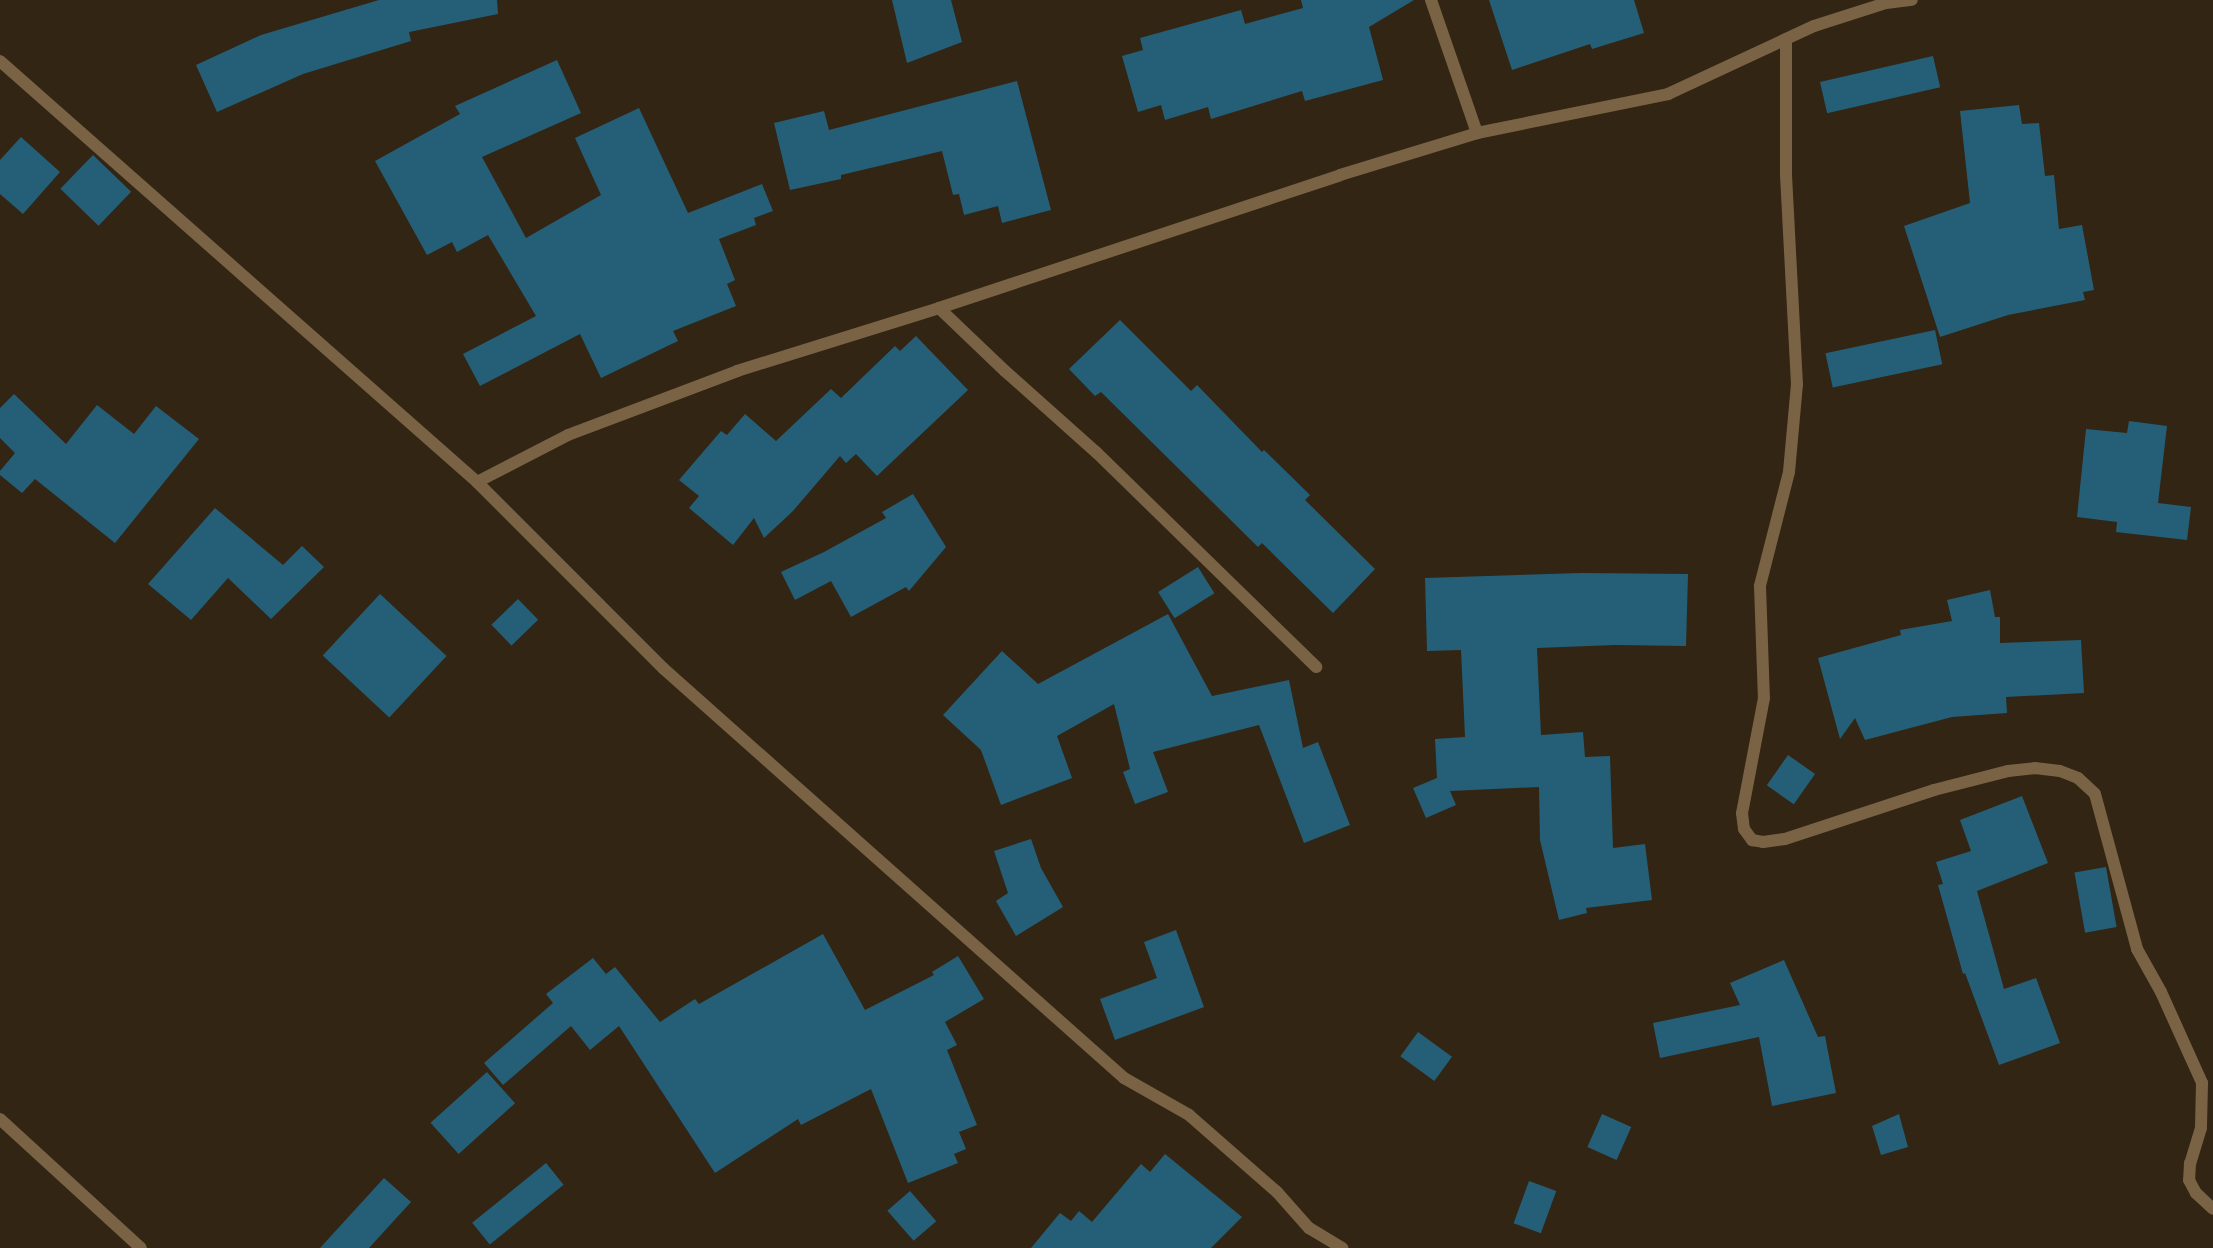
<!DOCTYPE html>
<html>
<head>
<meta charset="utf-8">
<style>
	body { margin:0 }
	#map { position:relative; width:2213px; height:1248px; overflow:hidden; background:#322513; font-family:"Exo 2",sans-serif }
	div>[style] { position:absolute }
	.building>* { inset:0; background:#255f77; transform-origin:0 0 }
	.street>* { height:12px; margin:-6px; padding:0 6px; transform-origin:6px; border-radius:6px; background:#7a6345 }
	span { translate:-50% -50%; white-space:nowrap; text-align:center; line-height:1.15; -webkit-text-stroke:4.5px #322513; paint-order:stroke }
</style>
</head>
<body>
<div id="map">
	<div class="building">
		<div style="clip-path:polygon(379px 0,497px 0,498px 14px,409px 32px,411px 41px,303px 74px,217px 112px,196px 65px,261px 35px)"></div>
		<div style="clip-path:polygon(892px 0,951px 0,962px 42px,907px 63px)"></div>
		<div style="clip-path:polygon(1301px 0,1414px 0,1369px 27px,1383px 80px,1305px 101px,1302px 91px,1211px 119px,1208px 107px,1165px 120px,1161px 105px,1138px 112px,1122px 56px,1143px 50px,1140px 38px,1241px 10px,1245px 24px,1303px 8px)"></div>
		<div style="clip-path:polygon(1489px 0,1634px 0,1644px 33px,1592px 49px,1590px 44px,1512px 70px)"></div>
		<div style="left:1933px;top:56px;width:32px;height:116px;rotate:77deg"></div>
		<div style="clip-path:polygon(557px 60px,581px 113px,482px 157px,526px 238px,601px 195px,575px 138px,639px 108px,688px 213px,762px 184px,773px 211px,754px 218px,756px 225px,719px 239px,735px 280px,727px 284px,736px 306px,673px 331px,678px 341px,601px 378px,580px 334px,480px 386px,463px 354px,536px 316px,488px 235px,457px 252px,452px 242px,427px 255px,375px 161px,460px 114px,455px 106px)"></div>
		<div style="clip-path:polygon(1017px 81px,1051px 210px,1002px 223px,998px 206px,964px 215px,959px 194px,953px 195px,942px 151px,841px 175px,841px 179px,790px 190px,774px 123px,824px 111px,829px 130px)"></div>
		<div style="clip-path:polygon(2019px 105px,2022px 124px,2039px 123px,2045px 176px,2054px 175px,2059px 229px,2082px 225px,2094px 290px,2083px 292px,2085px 300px,2008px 315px,1940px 337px,1904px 226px,1970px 203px,1960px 111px)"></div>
		<div style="clip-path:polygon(21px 137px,60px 172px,23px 214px,0 194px,0 160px)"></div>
		<div style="left:93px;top:155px;width:53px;height:47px;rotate:44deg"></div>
		<div style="clip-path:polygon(1120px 320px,1191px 391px,1197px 385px,1262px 452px,1264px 450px,1310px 495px,1305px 500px,1375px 569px,1333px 613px,1262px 543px,1258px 547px,1101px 392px,1095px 396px,1069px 369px)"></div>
		<div style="left:1935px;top:330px;width:35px;height:112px;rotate:78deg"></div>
		<div style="clip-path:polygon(916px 336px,968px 390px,877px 476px,856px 454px,846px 463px,840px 456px,793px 511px,764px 538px,754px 518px,733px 545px,689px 508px,699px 496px,679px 480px,721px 431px,727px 435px,745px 414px,776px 441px,831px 389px,841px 398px,895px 346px,900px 351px)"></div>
		<div style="clip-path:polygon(14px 394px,66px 444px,97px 405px,134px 434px,156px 406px,199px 439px,115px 543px,35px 479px,22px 493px,0 475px,0 471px,15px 453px,0 438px,0 408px)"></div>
		<div style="clip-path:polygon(2129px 421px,2167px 426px,2158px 503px,2191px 507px,2187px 540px,2116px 532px,2117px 522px,2077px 517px,2086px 429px,2127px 433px)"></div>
		<div style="clip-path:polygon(913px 494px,946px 547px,909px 591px,906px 587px,851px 617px,831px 581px,795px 600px,781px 572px,824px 552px,886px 518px,882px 512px)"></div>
		<div style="clip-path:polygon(215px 508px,283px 565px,302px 546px,324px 567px,271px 619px,228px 578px,191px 620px,148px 584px)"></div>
		<div style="left:1198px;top:567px;width:31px;height:47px;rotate:58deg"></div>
		<div style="clip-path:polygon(1581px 573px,1688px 574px,1686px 646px,1615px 645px,1537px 648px,1541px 735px,1583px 732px,1585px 757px,1610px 756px,1613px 848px,1645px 844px,1652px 900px,1586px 908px,1587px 913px,1559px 920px,1540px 840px,1539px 787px,1450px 791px,1456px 805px,1426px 818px,1413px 788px,1437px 778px,1435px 739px,1465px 737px,1461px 650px,1427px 651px,1425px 578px)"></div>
		<div style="clip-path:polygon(1990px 590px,1995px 617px,2000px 617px,2000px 643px,2081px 640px,2084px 693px,2006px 697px,2007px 713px,1952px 717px,1865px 740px,1855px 718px,1840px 739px,1818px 658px,1901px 635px,1900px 630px,1952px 621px,1947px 600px)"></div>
		<div style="left:380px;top:594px;width:91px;height:84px;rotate:43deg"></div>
		<div style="left:518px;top:599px;width:29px;height:37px;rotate:46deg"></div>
		<div style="clip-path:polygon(1168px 614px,1212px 696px,1289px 680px,1303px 748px,1318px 742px,1350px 825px,1304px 843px,1259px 725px,1153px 752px,1168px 792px,1135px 804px,1123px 772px,1130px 769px,1114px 704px,1057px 736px,1072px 778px,1001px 805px,981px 750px,943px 715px,1002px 651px,1038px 684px)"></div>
		<div style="left:1788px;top:755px;width:33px;height:37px;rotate:35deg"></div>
		<div style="clip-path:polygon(2022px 796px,2048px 863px,1977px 891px,2004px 989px,2036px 978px,2060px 1043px,1999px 1065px,1965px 973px,1963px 974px,1938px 885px,1943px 884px,1936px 862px,1971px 851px,1960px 820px)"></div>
		<div style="clip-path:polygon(1031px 839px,1041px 868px,1063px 907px,1016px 936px,996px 901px,1008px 893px,994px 851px)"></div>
		<div style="left:2106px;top:867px;width:61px;height:32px;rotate:80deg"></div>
		<div style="clip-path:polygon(1176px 930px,1204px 1007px,1115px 1040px,1100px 999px,1157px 978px,1144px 942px)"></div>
		<div style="clip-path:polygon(823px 934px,865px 1010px,934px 975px,932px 972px,958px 956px,984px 999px,945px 1022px,957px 1045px,947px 1050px,977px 1125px,959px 1132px,966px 1149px,954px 1154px,958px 1163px,908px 1183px,871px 1089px,801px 1125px,798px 1119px,715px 1173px,619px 1026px,590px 1050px,571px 1026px,503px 1085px,484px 1063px,553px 1003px,546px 994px,593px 958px,606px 974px,615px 967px,660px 1022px,695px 999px,699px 1004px)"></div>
		<div style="clip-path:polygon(1784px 960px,1818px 1037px,1825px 1036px,1836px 1093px,1772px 1106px,1759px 1037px,1660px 1058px,1653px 1023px,1740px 1005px,1730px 983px)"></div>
		<div style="left:1418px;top:1032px;width:42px;height:30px;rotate:36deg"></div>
		<div style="left:487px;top:1072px;width:42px;height:76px;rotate:48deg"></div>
		<div style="left:1602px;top:1114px;width:32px;height:36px;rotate:24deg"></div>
		<div style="clip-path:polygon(1899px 1114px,1908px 1147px,1881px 1155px,1872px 1126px)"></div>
		<div style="clip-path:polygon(1165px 1154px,1242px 1217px,1211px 1248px,1031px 1248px,1060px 1213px,1071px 1221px,1079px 1211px,1092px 1222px,1141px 1164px,1150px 1172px)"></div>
		<div style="left:546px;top:1163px;width:28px;height:95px;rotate:51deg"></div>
		<div style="clip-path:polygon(384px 1178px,411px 1202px,369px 1248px,320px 1248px)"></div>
		<div style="left:1529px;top:1181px;width:29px;height:45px;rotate:20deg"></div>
		<div style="left:910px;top:1191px;width:40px;height:30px;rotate:49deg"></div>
	</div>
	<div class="street">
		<div style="left:1431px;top:0;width:141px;rotate:70.9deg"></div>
		<div style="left:1786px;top:39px;width:136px;rotate:90deg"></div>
		<div style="left:1786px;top:175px;width:209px;rotate:87deg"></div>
		<div style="left:1797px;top:384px;width:88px;rotate:95.2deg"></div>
		<div style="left:1789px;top:472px;width:118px;rotate:104.3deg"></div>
		<div style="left:1760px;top:586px;width:112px;rotate:88deg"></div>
		<div style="left:1764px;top:698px;width:117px;rotate:100.8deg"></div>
		<div style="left:1742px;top:813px;width:16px;rotate:83deg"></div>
		<div style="left:1744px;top:829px;width:14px;rotate:54deg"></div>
		<div style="left:1752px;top:840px;width:11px;rotate:10deg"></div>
		<div style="left:1763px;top:842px;width:22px;rotate:-8deg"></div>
		<div style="left:1785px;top:839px;width:157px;rotate:-18.2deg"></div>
		<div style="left:1934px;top:790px;width:76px;rotate:-14.4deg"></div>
		<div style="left:2008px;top:771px;width:27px;rotate:-6deg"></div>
		<div style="left:2035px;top:768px;width:25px;rotate:7deg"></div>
		<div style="left:2060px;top:771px;width:19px;rotate:21deg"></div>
		<div style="left:2078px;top:778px;width:23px;rotate:43deg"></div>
		<div style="left:2095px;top:794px;width:161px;rotate:74.8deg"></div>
		<div style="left:2137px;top:949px;width:49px;rotate:60.8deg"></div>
		<div style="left:2161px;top:992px;width:100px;rotate:65.7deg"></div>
		<div style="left:2202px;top:1083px;width:45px;rotate:91.3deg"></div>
		<div style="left:2201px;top:1128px;width:37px;rotate:107deg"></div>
		<div style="left:2190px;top:1163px;width:17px;rotate:93deg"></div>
		<div style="left:2189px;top:1180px;width:15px;rotate:62deg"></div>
		<div style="left:2196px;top:1193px;width:23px;rotate:43deg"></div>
		<div style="left:0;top:61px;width:636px;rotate:41.43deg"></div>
		<div style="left:477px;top:482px;width:264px;rotate:45deg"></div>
		<div style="left:664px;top:669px;width:616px;rotate:41.64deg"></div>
		<div style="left:1124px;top:1078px;width:75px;rotate:29.6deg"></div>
		<div style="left:1189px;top:1115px;width:117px;rotate:41.2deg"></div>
		<div style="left:1277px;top:1192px;width:48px;rotate:48.4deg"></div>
		<div style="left:1309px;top:1228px;width:39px;rotate:31deg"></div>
		<div style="left:939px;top:308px;width:91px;rotate:43.7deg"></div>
		<div style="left:1005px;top:371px;width:122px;rotate:41.7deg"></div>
		<div style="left:1096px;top:452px;width:308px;rotate:44.3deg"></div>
		<div style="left:477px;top:482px;width:102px;rotate:-27.3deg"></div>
		<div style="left:568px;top:435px;width:181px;rotate:-20.7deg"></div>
		<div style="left:737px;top:371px;width:212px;rotate:-17.3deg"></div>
		<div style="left:939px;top:308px;width:422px;rotate:-18.3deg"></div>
		<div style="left:1340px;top:175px;width:143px;rotate:-17deg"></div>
		<div style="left:1477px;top:133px;width:195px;rotate:-11.5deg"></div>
		<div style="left:1668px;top:94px;width:161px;rotate:-25deg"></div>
		<div style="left:1814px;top:26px;width:76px;rotate:-17.7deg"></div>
		<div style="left:1886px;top:3px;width:26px;rotate:-7deg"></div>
		<div style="left:0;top:1119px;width:191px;rotate:42.5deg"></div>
	</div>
</div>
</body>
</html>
